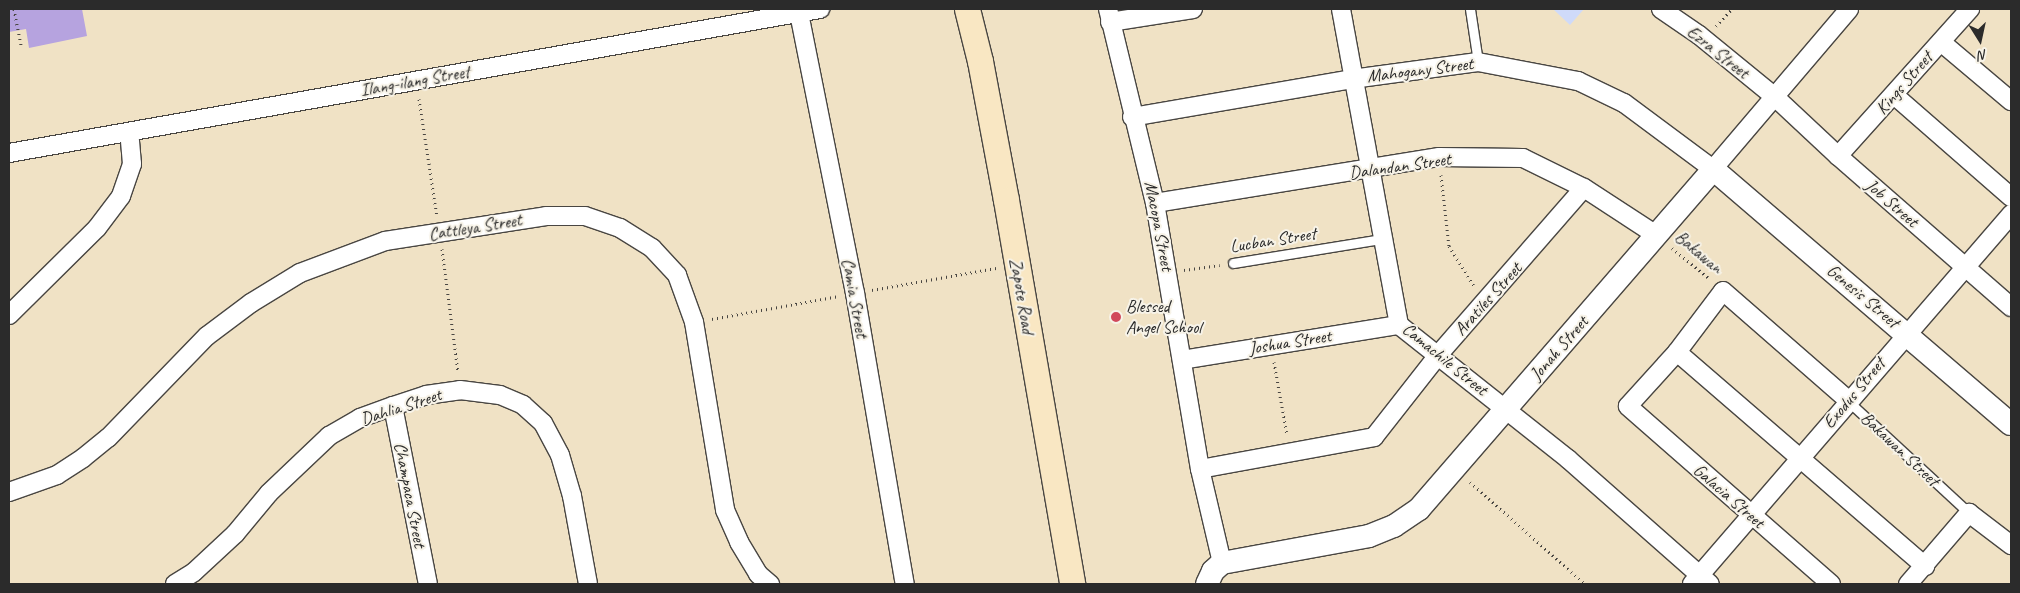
<!DOCTYPE html>
<html>
<head>
<meta charset="utf-8">
<style>
	body { margin:0 }
	#map { position:relative; width:2020px; height:593px; overflow:hidden; background:#f0e2c5; font-family:Caveat,sans-serif }
	div>[style] { position:absolute }
	.built>* { inset:0; background:#cfdaf9 }
	.building>* { inset:0; background:#b6a3df }
	.path>* { height:3px; margin-top:-1.5px; transform-origin:0; background:repeating-linear-gradient(90deg,#494642 0 1px,transparent 0 5px) }
	.roads { filter:drop-shadow(1px 0 #494642) drop-shadow(-1px 0 #494642) drop-shadow(0 1px #494642) drop-shadow(0 -1px #494642) }
	.service>* { height:9px; margin:-4.5px; padding:0 4.5px; transform-origin:4.5px; border-radius:4.5px; background:#fff }
	.minor>* { height:18px; margin:-9px; padding:0 9px; transform-origin:9px; border-radius:9px; background:#fff }
	.tertiary>* { height:22px; margin:-11px; padding:0 11px; transform-origin:11px; border-radius:11px; background:#fff }
	.secondary>* { height:25px; margin:-12.5px; padding:0 12.5px; transform-origin:12.5px; border-radius:12.5px; background:#f9e7c3 }
	.dots>* { width:14px; height:14px; translate:-50% -50%; box-sizing:border-box; border:2px solid #f7f3e8; border-radius:50% }
	span { translate:-50% -50%; white-space:nowrap; text-align:center; line-height:1.15; -webkit-text-stroke:4px #f7f3e8; paint-order:stroke }
	.street-label { font-size:18px; color:#2b2b2b }
	.poi-label { font-size:18px; color:#2b2b2b }
	.left { translate:0 -50%; text-align:left }
	.frame { position:absolute; inset:0; border:10px solid #2b2b2b; pointer-events:none }
	.north { position:absolute; left:1955px; top:15px; width:50px; height:50px; -webkit-text-stroke:4px #f7f3e8; paint-order:stroke; rotate:170deg; font-size:14px; font-weight:700; line-height:20px; text-align:center; color:#2b2b2b }
	.north::after { content:''; display:block; margin:auto; width:18px; height:22px; background:#2b2b2b; clip-path:polygon(50% 0,100% 100%,50% 72%,0 100%) }
</style>
</head>
<body>
<div id="map">
	<div class="built">
		<div style="clip-path:polygon(1553px 9px,1584px 9px,1570px 25px)"></div>
	</div>
	<div class="building">
		<div style="clip-path:polygon(9px 9px,82px 9px,87px 36px,29px 48px,26px 29px,9px 32px)"></div>
	</div>
	<div class="path">
		<div style="left:14px;top:9px;width:38px;rotate:79deg"></div>
		<div style="left:1716px;top:26px;width:23px;rotate:-47deg"></div>
		<div style="left:419px;top:99px;width:118px;rotate:81.3deg"></div>
		<div style="left:1441px;top:175px;width:71px;rotate:83.6deg"></div>
		<div style="left:1449px;top:246px;width:47px;rotate:58deg"></div>
		<div style="left:1672px;top:248px;width:49px;rotate:39.2deg"></div>
		<div style="left:442px;top:249px;width:124px;rotate:82.6deg"></div>
		<div style="left:1184px;top:270px;width:36px;rotate:-8deg"></div>
		<div style="left:872px;top:290px;width:126px;rotate:-10.1deg"></div>
		<div style="left:712px;top:319px;width:129px;rotate:-10.3deg"></div>
		<div style="left:1274px;top:362px;width:74px;rotate:79.9deg"></div>
		<div style="left:1470px;top:482px;width:154px;rotate:41.6deg"></div>
	</div>
	<div class="roads">
		<div class="service">
			<div style="left:1470px;top:9px;width:54px;rotate:81.4deg"></div>
			<div style="left:1233px;top:263px;width:151px;rotate:-9.2deg"></div>
			<div style="left:1848px;top:401px;width:165px;rotate:42.8deg"></div>
		</div>
		<div class="minor">
			<div style="left:1108px;top:9px;width:200px;rotate:76.4deg"></div>
			<div style="left:1155px;top:203px;width:270px;rotate:80.4deg"></div>
			<div style="left:1200px;top:469px;width:97px;rotate:76.8deg"></div>
			<div style="left:1341px;top:9px;width:321px;rotate:79.6deg"></div>
			<div style="left:1399px;top:325px;width:216px;rotate:38.4deg"></div>
			<div style="left:1568px;top:459px;width:189px;rotate:41.4deg"></div>
			<div style="left:1661px;top:9px;width:46px;rotate:34.4deg"></div>
			<div style="left:1699px;top:35px;width:98px;rotate:39.2deg"></div>
			<div style="left:1775px;top:97px;width:86px;rotate:43.1deg"></div>
			<div style="left:1838px;top:156px;width:230px;rotate:41.1deg"></div>
			<div style="left:799px;top:13px;width:286px;rotate:78.7deg"></div>
			<div style="left:855px;top:293px;width:295px;rotate:80.3deg"></div>
			<div style="left:1110px;top:22px;width:84px;rotate:-8.9deg"></div>
			<div style="left:1941px;top:42px;width:92px;rotate:40.1deg"></div>
			<div style="left:1894px;top:95px;width:155px;rotate:41.1deg"></div>
			<div style="left:1132px;top:117px;width:223px;rotate:-9.8deg"></div>
			<div style="left:1352px;top:79px;width:127px;rotate:-7.7deg"></div>
			<div style="left:1478px;top:62px;width:102px;rotate:10.8deg"></div>
			<div style="left:1578px;top:81px;width:51px;rotate:25.6deg"></div>
			<div style="left:1624px;top:103px;width:111px;rotate:36.6deg"></div>
			<div style="left:1713px;top:169px;width:210px;rotate:-49.6deg"></div>
			<div style="left:9px;top:153px;width:824px;rotate:-10.07deg"></div>
			<div style="left:1838px;top:156px;width:198px;rotate:-48.1deg"></div>
			<div style="left:1155px;top:203px;width:288px;rotate:-9.2deg"></div>
			<div style="left:1439px;top:157px;width:84px;rotate:0.7deg"></div>
			<div style="left:1523px;top:158px;width:68px;rotate:26.2deg"></div>
			<div style="left:1584px;top:188px;width:86px;rotate:33.1deg"></div>
			<div style="left:9px;top:315px;width:124px;rotate:-44.7deg"></div>
			<div style="left:97px;top:228px;width:40px;rotate:-53deg"></div>
			<div style="left:121px;top:196px;width:34px;rotate:-71deg"></div>
			<div style="left:132px;top:164px;width:32px;rotate:-95deg"></div>
			<div style="left:1677px;top:352px;width:328px;rotate:40.8deg"></div>
			<div style="left:1182px;top:360px;width:220px;rotate:-9.2deg"></div>
			<div style="left:393px;top:406px;width:181px;rotate:78.9deg"></div>
			<div style="left:1200px;top:469px;width:177px;rotate:-10.4deg"></div>
			<div style="left:1374px;top:437px;width:105px;rotate:-51.9deg"></div>
			<div style="left:1439px;top:354px;width:220px;rotate:-48.9deg"></div>
			<div style="left:9px;top:492px;width:51px;rotate:-19.5deg"></div>
			<div style="left:57px;top:475px;width:31px;rotate:-33deg"></div>
			<div style="left:83px;top:458px;width:32px;rotate:-39deg"></div>
			<div style="left:108px;top:438px;width:142px;rotate:-45.9deg"></div>
			<div style="left:207px;top:336px;width:55px;rotate:-36.9deg"></div>
			<div style="left:251px;top:303px;width:57px;rotate:-31.5deg"></div>
			<div style="left:300px;top:273px;width:91px;rotate:-20.6deg"></div>
			<div style="left:385px;top:241px;width:163px;rotate:-8.8deg"></div>
			<div style="left:546px;top:216px;width:39px"></div>
			<div style="left:585px;top:216px;width:37px;rotate:19deg"></div>
			<div style="left:620px;top:228px;width:38px;rotate:32deg"></div>
			<div style="left:652px;top:248px;width:37px;rotate:47deg"></div>
			<div style="left:677px;top:275px;width:50px;rotate:70.1deg"></div>
			<div style="left:694px;top:322px;width:191px;rotate:80.6deg"></div>
			<div style="left:725px;top:510px;width:35px;rotate:66deg"></div>
			<div style="left:739px;top:542px;width:37px;rotate:59deg"></div>
			<div style="left:758px;top:574px;width:16px;rotate:40deg"></div>
			<div style="left:175px;top:584px;width:22px;rotate:-32deg"></div>
			<div style="left:194px;top:572px;width:56px;rotate:-42.8deg"></div>
			<div style="left:235px;top:534px;width:53px;rotate:-50.3deg"></div>
			<div style="left:269px;top:493px;width:83px;rotate:-43.5deg"></div>
			<div style="left:329px;top:436px;width:36px;rotate:-30deg"></div>
			<div style="left:360px;top:418px;width:35px;rotate:-20deg"></div>
			<div style="left:393px;top:406px;width:35px;rotate:-18deg"></div>
			<div style="left:426px;top:395px;width:34px;rotate:-8deg"></div>
			<div style="left:460px;top:390px;width:40px;rotate:7.1deg"></div>
			<div style="left:500px;top:395px;width:25px;rotate:23deg"></div>
			<div style="left:523px;top:405px;width:27px;rotate:42deg"></div>
			<div style="left:543px;top:423px;width:36px;rotate:62deg"></div>
			<div style="left:560px;top:455px;width:43px;rotate:73.7deg"></div>
			<div style="left:572px;top:496px;width:89px;rotate:79.7deg"></div>
			<div style="left:1692px;top:584px;width:489px;rotate:-49.2deg"></div>
			<div style="left:1831px;top:584px;width:270px;rotate:-138.8deg"></div>
			<div style="left:1628px;top:406px;width:73px;rotate:-47.8deg"></div>
			<div style="left:1677px;top:352px;width:76px;rotate:-53deg"></div>
			<div style="left:1723px;top:291px;width:166px;rotate:41.1deg"></div>
			<div style="left:1908px;top:584px;width:94px;rotate:-49.3deg"></div>
			<div style="left:1969px;top:513px;width:53px;rotate:37.3deg"></div>
		</div>
		<div class="tertiary">
			<div style="left:1207px;top:584px;width:14px;rotate:-65deg"></div>
			<div style="left:1213px;top:571px;width:12px;rotate:-42deg"></div>
			<div style="left:1222px;top:563px;width:149px;rotate:-10.4deg"></div>
			<div style="left:1369px;top:536px;width:27px;rotate:-22deg"></div>
			<div style="left:1394px;top:526px;width:30px;rotate:-34deg"></div>
			<div style="left:1419px;top:509px;width:449px;rotate:-49.1deg"></div>
			<div style="left:1713px;top:169px;width:392px;rotate:40.6deg"></div>
		</div>
		<div class="secondary">
			<div style="left:967px;top:9px;width:54px;rotate:76deg"></div>
			<div style="left:980px;top:61px;width:141px;rotate:79.4deg"></div>
			<div style="left:1006px;top:200px;width:390px;rotate:80.2deg"></div>
		</div>
	</div>
	<div class="dots">
		<div style="left:1116px;top:317px;background:#d1495b"></div>
	</div>
	<div class="street-label">
		<span style="left:1718px;top:52px;rotate:38deg">Ezra Street</span>
		<span style="left:1420px;top:70px;rotate:-7deg">Mahogany Street</span>
		<span style="left:415px;top:81px;rotate:-10deg">Ilang-ilang Street</span>
		<span style="left:1904px;top:83px;rotate:-49deg">Kings Street</span>
		<span style="left:1400px;top:166px;rotate:-8deg">Dalandan Street</span>
		<span style="left:1892px;top:203px;rotate:41deg">Job Street</span>
		<span style="left:1159px;top:226px;rotate:79deg">Macopa Street</span>
		<span style="left:475px;top:227px;rotate:-9deg">Cattleya Street</span>
		<span style="left:1273px;top:240px;rotate:-9deg">Lucban Street</span>
		<span style="left:1699px;top:252px;rotate:40deg">Bakawan</span>
		<span style="left:1022px;top:296px;rotate:80deg">Zapote Road</span>
		<span style="left:1863px;top:296px;rotate:40deg">Genesis Street</span>
		<span style="left:855px;top:298px;rotate:80deg">Camia Street</span>
		<span style="left:1488px;top:299px;rotate:-48deg">Aratiles Street</span>
		<span style="left:1290px;top:342px;rotate:-9deg">Joshua Street</span>
		<span style="left:1559px;top:348px;rotate:-49deg">Jonah Street</span>
		<span style="left:1445px;top:359px;rotate:39deg">Camachile Street</span>
		<span style="left:1854px;top:393px;rotate:-50deg">Exodus Street</span>
		<span style="left:401px;top:407px;rotate:-18deg">Dahlia Street</span>
		<span style="left:1900px;top:449px;rotate:43deg">Bakawan Street</span>
		<span style="left:410px;top:495px;rotate:79deg">Champaca Street</span>
		<span style="left:1729px;top:496px;rotate:41deg">Galacia Street</span>
	</div>
	<div class="poi-label">
		<span class="left" style="left:1126px;top:317px">Blessed<br>Angel School</span>
	</div>
	<div class="frame"></div>
	<div class="north">N</div>
</div>
</body>
</html>
